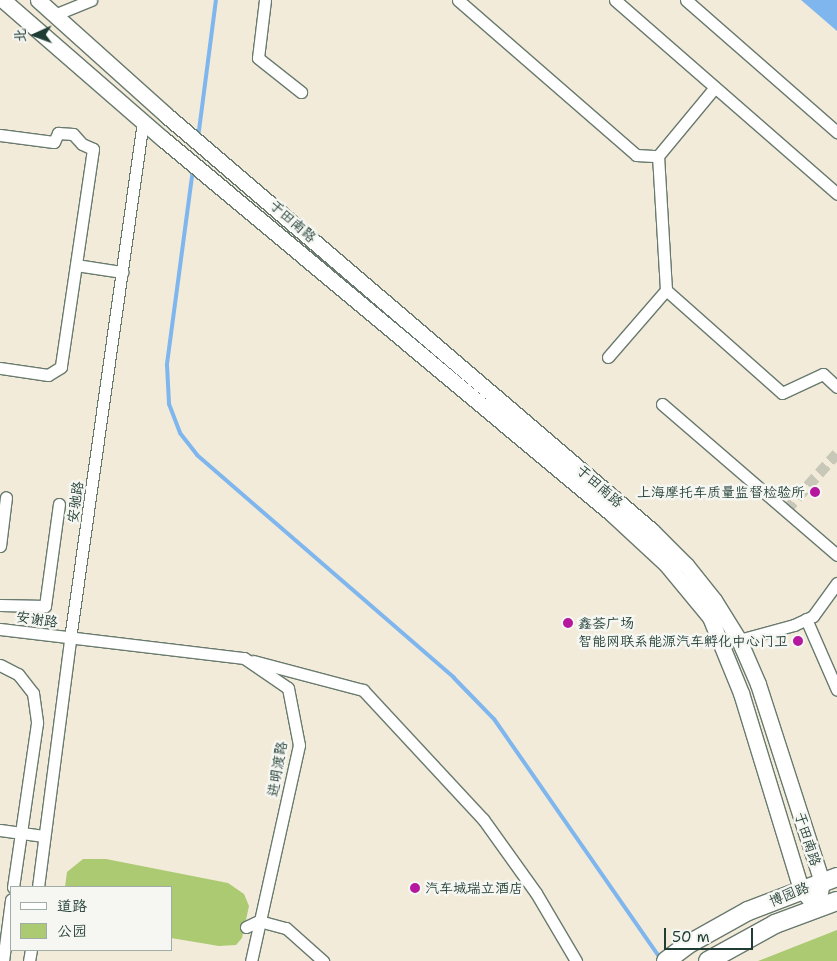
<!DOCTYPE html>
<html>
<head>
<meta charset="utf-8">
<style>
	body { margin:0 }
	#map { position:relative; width:837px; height:961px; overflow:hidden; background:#f2ebd9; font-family:"Shantell Sans","LXGW WenKai TC",sans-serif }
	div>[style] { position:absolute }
	.green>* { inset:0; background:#abca71 }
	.water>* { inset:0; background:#7fb6ee }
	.stream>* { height:4px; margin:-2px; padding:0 2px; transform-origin:2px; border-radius:2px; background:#7fb6ee }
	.street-tunnel>* { height:11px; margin-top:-5.5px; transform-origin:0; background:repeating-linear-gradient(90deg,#c8c8b8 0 11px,transparent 0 16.5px) }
	.roads { filter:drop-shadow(1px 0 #697a6e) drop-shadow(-1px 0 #697a6e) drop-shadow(0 1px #697a6e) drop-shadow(0 -1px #697a6e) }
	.street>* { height:11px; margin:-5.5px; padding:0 5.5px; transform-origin:5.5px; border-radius:5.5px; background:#fff }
	.secondary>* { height:15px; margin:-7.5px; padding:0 7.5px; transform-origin:7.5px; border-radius:7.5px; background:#fff }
	.primary>* { height:18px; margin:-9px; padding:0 9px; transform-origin:9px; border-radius:9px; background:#fff }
	.dots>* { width:14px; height:14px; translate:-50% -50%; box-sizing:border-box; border:2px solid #f6f6f2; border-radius:50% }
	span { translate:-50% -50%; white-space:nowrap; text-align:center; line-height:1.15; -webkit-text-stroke:5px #f6f6f2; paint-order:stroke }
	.street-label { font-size:14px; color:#1f3d34 }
	.poi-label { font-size:14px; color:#1f3d34 }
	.right { translate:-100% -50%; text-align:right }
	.left { translate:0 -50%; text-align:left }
	.legend { position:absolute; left:10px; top:886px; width:162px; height:65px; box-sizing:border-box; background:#f6f6f2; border:1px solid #a0aca6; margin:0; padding:6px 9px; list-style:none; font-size:15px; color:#1f3d34 }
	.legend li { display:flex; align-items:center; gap:10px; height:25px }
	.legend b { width:25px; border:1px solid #a0aca6 }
	.north { position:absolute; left:10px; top:10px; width:50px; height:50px; -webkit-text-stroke:4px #f6f6f2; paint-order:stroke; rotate:268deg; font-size:14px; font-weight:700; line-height:20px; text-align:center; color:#1f3d34 }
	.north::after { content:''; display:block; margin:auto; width:18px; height:22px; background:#1f3d34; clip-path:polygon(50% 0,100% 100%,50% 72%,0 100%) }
	.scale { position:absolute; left:664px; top:928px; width:89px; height:22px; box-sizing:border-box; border:2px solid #1f3d34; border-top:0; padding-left:6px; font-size:15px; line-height:18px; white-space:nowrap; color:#1f3d34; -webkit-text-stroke:4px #f6f6f2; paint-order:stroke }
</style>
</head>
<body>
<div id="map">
	<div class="green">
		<div style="clip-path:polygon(83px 859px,106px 859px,228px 883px,244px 894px,249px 906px,242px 938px,236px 945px,219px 946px,171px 938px,171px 887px,65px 887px,67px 872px)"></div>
		<div style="clip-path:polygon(837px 930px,837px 961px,758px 961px)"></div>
	</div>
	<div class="water">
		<div style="clip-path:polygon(801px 0,837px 0,837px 31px)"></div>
	</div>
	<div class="stream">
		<div style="left:198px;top:138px;width:139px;rotate:-82.6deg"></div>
		<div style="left:193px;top:169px;width:198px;rotate:97.6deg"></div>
		<div style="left:167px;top:365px;width:39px;rotate:87deg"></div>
		<div style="left:169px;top:404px;width:31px;rotate:69deg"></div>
		<div style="left:180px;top:433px;width:28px;rotate:52deg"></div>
		<div style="left:197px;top:455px;width:340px;rotate:40.9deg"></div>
		<div style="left:454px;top:678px;width:57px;rotate:45.7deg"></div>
		<div style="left:494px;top:719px;width:292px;rotate:55.2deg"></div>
	</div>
	<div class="street-tunnel">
		<div style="left:786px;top:510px;width:76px;rotate:-48.2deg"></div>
	</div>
	<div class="roads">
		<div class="street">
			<div style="left:265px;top:0;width:58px;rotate:96.9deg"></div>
			<div style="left:258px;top:58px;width:55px;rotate:38.3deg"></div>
			<div style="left:458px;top:0;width:236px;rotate:41deg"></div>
			<div style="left:636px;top:155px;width:22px;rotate:3deg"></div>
			<div style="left:615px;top:0;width:295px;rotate:41.1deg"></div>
			<div style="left:686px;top:0;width:201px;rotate:41.2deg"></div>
			<div style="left:54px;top:15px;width:40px;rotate:-22deg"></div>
			<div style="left:0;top:135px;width:54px;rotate:7.4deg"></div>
			<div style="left:54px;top:142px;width:10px;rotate:-66deg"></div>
			<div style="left:58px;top:133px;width:15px;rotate:4deg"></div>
			<div style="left:73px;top:134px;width:13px;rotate:48deg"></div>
			<div style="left:82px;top:144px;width:12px;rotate:24deg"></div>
			<div style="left:93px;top:149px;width:220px;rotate:98.4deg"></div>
			<div style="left:61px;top:367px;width:15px;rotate:148deg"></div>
			<div style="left:48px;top:375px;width:49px;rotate:-171.7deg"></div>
			<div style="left:76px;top:265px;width:47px;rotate:8.7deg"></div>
			<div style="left:666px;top:290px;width:155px;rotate:41.6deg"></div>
			<div style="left:782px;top:393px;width:45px;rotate:-24.9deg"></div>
			<div style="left:823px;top:374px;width:19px;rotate:43deg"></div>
			<div style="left:608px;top:357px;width:89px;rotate:-49.1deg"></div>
			<div style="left:666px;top:290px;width:134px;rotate:-93.4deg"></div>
			<div style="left:658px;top:156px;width:89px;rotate:-50.4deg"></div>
			<div style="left:662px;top:404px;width:231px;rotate:40.8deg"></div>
			<div style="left:0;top:546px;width:49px;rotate:-83deg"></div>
			<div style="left:0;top:605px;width:45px;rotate:1.3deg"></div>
			<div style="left:45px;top:606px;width:103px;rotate:-82.2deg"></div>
			<div style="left:806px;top:619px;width:77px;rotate:66.4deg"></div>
			<div style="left:0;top:629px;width:246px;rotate:6.8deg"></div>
			<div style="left:244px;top:658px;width:53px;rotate:34.3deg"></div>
			<div style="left:288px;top:688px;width:58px;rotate:79.1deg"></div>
			<div style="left:299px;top:745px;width:221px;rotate:102.5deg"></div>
			<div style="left:739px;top:640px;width:57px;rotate:-15.3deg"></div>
			<div style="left:794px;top:625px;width:21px;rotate:-25deg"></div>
			<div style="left:813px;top:616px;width:41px;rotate:-54deg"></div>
			<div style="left:253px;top:661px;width:114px;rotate:14.8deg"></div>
			<div style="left:363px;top:690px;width:176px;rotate:47.1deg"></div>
			<div style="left:483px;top:819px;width:91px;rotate:54.4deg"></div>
			<div style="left:536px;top:893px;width:79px;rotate:59.5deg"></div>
			<div style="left:0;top:665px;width:20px;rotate:27deg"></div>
			<div style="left:18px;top:674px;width:24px;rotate:52deg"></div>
			<div style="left:33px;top:693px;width:30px;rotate:82deg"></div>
			<div style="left:37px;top:723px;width:166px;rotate:98.3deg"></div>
			<div style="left:0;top:830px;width:44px;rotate:7.8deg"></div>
			<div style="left:38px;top:887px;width:250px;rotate:-82.6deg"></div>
			<div style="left:70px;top:639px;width:523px;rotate:-81.98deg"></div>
			<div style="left:246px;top:927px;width:14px;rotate:-25deg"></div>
			<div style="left:259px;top:921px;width:28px;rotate:15deg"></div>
			<div style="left:286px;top:928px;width:50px;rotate:41.7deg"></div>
			<div style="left:3px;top:961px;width:62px;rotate:-82.5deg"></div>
			<div style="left:29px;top:961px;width:11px;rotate:-80deg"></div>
		</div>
		<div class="secondary">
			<div style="left:3px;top:0;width:212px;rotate:41deg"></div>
			<div style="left:163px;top:139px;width:584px;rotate:39.86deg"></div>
			<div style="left:611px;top:513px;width:75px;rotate:42.8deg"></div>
			<div style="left:666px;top:564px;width:69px;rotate:50.3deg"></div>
			<div style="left:710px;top:617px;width:82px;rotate:67.8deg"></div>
			<div style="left:741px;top:693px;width:205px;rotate:73deg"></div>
			<div style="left:801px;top:889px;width:25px;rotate:50deg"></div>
			<div style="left:38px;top:0;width:172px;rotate:41.9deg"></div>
			<div style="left:166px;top:115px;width:640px;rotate:40.56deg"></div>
			<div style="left:652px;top:531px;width:48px;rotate:45deg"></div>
			<div style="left:686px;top:565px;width:45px;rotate:51.3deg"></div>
			<div style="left:714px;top:600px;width:47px;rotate:58deg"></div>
			<div style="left:739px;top:640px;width:48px;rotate:66.6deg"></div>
			<div style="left:758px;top:684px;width:208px;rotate:72.1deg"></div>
			<div style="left:822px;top:882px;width:26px;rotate:101deg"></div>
		</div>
		<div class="primary">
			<div style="left:666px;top:961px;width:26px;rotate:-37deg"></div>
			<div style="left:687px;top:945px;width:70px;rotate:-29.1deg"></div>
			<div style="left:748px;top:911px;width:95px;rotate:-20.9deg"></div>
			<div style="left:708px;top:961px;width:77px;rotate:-28.9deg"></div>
			<div style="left:775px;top:924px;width:66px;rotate:-20.4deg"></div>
		</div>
	</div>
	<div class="dots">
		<div style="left:815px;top:492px;background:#b5179e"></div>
		<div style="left:568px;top:623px;background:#b5179e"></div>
		<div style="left:798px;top:641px;background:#b5179e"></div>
		<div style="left:415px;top:888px;background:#b5179e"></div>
	</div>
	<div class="street-label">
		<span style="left:293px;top:221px;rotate:41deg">于田南路</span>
		<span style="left:600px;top:486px;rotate:41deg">于田南路</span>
		<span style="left:75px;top:502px;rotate:-82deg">安驰路</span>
		<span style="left:37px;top:619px;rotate:8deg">安谢路</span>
		<span style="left:277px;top:769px;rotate:-80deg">进明渡路</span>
		<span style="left:808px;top:839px;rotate:72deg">于田南路</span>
		<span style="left:789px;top:894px;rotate:-22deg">博园路</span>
	</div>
	<div class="poi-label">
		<span class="right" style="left:805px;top:492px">上海摩托车质量监督检验所</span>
		<span class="left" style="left:578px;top:623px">鑫荟广场</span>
		<span class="right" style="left:788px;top:641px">智能网联系能源汽车孵化中心门卫</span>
		<span class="left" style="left:425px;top:888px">汽车城瑞立酒店</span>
	</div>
	<ul class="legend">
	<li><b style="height:6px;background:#fff"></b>道路</li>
	<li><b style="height:14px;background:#abca71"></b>公园</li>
	</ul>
	<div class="north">北</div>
	<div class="scale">50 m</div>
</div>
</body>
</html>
